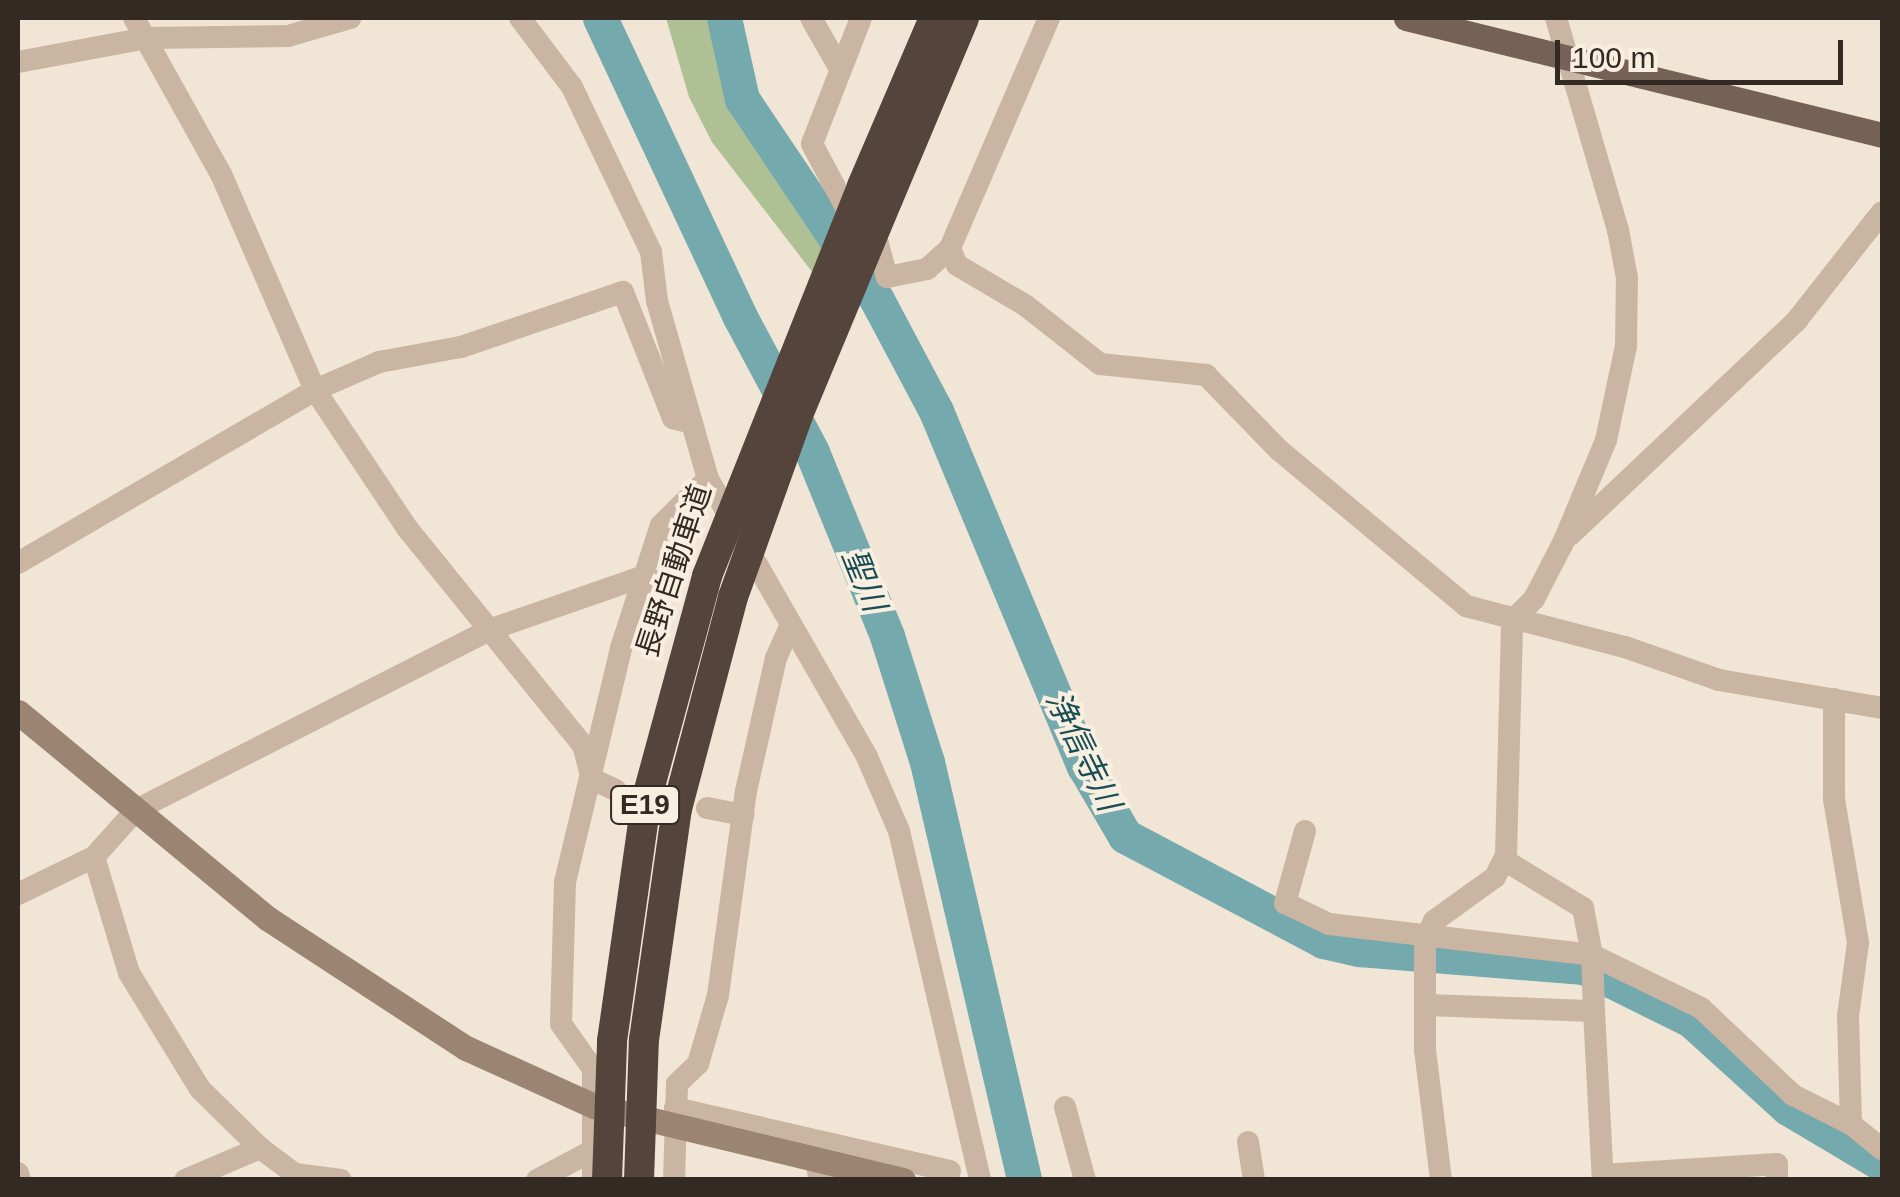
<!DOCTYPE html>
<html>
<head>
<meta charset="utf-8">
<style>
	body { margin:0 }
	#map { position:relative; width:1900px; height:1197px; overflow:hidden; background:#f1e5d5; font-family:Helvetica,"Noto Sans JP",sans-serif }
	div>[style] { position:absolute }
	.green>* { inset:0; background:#afc095 }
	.river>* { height:35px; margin:-17.5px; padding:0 17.5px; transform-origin:17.5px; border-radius:17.5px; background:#74a9ae }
	.street>* { height:22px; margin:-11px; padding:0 11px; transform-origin:11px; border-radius:11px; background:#c9b5a1 }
	.secondary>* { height:25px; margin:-12.5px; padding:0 12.5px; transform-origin:12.5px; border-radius:12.5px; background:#9c8473 }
	.primary>* { height:25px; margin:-12.5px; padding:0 12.5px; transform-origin:12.5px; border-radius:12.5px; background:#756155 }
	.highway>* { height:30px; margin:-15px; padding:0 15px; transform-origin:15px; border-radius:15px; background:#54443b }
	.highway-bridge>* { height:30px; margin:-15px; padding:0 15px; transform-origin:15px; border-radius:15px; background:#54443b }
	span { translate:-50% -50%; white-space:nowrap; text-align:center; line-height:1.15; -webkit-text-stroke:8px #f9efe1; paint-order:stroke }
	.shield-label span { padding:2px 8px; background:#f9efe1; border:2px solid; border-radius:8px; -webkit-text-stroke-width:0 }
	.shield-label { font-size:28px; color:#332a24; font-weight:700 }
	.street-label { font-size:30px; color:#332a24 }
	.water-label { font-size:32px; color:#194e55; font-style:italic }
	.frame { position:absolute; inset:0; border:20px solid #332a24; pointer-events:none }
	.scale { position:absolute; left:1555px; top:40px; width:288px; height:45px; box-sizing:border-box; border:5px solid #332a24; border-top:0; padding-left:12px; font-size:30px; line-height:35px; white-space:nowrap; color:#332a24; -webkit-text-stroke:8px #f9efe1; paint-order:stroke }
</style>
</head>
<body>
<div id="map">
	<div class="green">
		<div style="clip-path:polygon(666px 18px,715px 18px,737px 117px,827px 239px,813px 273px,712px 142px,689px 97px)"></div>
	</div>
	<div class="river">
		<div style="left:600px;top:18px;width:328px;rotate:64.9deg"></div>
		<div style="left:739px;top:315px;width:155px;rotate:61.9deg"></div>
		<div style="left:812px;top:452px;width:199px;rotate:67.8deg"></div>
		<div style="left:887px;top:636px;width:132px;rotate:72.4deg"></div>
		<div style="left:927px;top:762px;width:429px;rotate:76.9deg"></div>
		<div style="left:724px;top:18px;width:83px;rotate:77.5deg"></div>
		<div style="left:742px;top:99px;width:242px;rotate:56.1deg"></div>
		<div style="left:877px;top:300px;width:126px;rotate:62deg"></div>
		<div style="left:936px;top:411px;width:385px;rotate:67.4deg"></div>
		<div style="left:1084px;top:766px;width:81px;rotate:59.6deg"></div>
		<div style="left:1125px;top:836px;width:224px;rotate:27.9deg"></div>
		<div style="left:1323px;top:941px;width:37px;rotate:13deg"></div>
		<div style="left:1359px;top:949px;width:226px;rotate:4.6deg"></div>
		<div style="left:1584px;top:967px;width:119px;rotate:26.4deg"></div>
		<div style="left:1691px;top:1020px;width:131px;rotate:42.2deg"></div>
		<div style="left:1788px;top:1108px;width:109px;rotate:30.8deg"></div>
	</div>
	<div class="street">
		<div style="left:134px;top:18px;width:179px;rotate:60.9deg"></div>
		<div style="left:221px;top:174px;width:236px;rotate:66.5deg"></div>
		<div style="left:315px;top:390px;width:166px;rotate:56.3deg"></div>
		<div style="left:407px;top:528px;width:279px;rotate:51deg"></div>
		<div style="left:583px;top:745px;width:35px;rotate:75deg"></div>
		<div style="left:592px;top:779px;width:26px;rotate:25deg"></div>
		<div style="left:520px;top:18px;width:86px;rotate:53deg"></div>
		<div style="left:572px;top:87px;width:183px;rotate:64.4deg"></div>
		<div style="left:651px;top:252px;width:49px;rotate:83deg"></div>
		<div style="left:657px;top:301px;width:185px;rotate:74deg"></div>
		<div style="left:708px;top:479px;width:320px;rotate:60.2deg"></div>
		<div style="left:867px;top:757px;width:81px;rotate:66.6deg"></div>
		<div style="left:899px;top:831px;width:358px;rotate:76.9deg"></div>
		<div style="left:811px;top:18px;width:56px;rotate:60.3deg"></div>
		<div style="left:861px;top:18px;width:135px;rotate:111.3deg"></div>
		<div style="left:812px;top:144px;width:85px;rotate:61.9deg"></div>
		<div style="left:852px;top:219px;width:36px;rotate:44deg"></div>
		<div style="left:878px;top:244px;width:34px;rotate:75deg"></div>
		<div style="left:887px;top:277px;width:41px;rotate:-11.3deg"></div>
		<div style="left:927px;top:269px;width:31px;rotate:-42deg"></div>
		<div style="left:950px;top:248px;width:250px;rotate:-66.7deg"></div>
		<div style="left:18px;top:62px;width:130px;rotate:-10.6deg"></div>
		<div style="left:146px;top:38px;width:142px;rotate:-0.8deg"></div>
		<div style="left:288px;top:36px;width:65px;rotate:-16.2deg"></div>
		<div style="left:950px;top:248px;width:18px;rotate:68deg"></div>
		<div style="left:957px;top:265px;width:79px;rotate:30.5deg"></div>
		<div style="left:1025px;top:305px;width:95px;rotate:38.2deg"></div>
		<div style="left:1100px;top:364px;width:107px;rotate:5.9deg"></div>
		<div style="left:1206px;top:375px;width:105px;rotate:45.8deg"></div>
		<div style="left:1279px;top:450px;width:244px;rotate:39.8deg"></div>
		<div style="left:1466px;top:606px;width:164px;rotate:14.5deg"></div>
		<div style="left:1625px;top:647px;width:100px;rotate:19.3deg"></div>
		<div style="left:1719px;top:680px;width:165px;rotate:9.7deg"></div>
		<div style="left:1570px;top:535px;width:313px;rotate:-43.4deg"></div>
		<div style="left:1797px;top:320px;width:137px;rotate:-51.8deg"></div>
		<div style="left:18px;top:563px;width:344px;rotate:-30.2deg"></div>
		<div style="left:315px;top:390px;width:70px;rotate:-23.6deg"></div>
		<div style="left:379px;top:362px;width:83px;rotate:-10.4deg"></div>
		<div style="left:461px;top:347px;width:171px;rotate:-18.8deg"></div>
		<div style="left:623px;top:292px;width:136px;rotate:68.4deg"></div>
		<div style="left:673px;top:418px;width:20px;rotate:15deg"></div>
		<div style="left:1834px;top:699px;width:100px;rotate:90deg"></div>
		<div style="left:1834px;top:799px;width:146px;rotate:80.5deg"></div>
		<div style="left:1858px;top:943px;width:74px;rotate:97.8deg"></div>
		<div style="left:1848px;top:1016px;width:108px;rotate:88.4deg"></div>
		<div style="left:1851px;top:1124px;width:40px;rotate:39deg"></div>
		<div style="left:707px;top:808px;width:37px;rotate:11deg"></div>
		<div style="left:1305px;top:831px;width:75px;rotate:105.5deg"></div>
		<div style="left:1285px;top:903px;width:49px;rotate:25.5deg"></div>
		<div style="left:1329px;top:924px;width:265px;rotate:6.7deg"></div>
		<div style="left:1592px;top:955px;width:48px;rotate:-100.8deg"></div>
		<div style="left:1583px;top:908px;width:92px;rotate:-148.7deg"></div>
		<div style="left:94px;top:857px;width:121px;rotate:73.2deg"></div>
		<div style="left:129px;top:973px;width:136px;rotate:58.5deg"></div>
		<div style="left:200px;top:1089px;width:84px;rotate:44.5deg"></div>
		<div style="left:18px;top:894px;width:85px;rotate:-26deg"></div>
		<div style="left:94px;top:857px;width:63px;rotate:-48.2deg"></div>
		<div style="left:136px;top:810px;width:399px;rotate:-27deg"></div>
		<div style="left:492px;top:629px;width:161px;rotate:-19.2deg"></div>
		<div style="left:1427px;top:1005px;width:167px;rotate:2.1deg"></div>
		<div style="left:1594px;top:1011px;width:169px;rotate:87deg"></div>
		<div style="left:1594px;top:1011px;width:56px;rotate:-92deg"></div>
		<div style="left:1592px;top:955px;width:121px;rotate:25.9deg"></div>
		<div style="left:1701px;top:1008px;width:127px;rotate:43.4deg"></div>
		<div style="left:1793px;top:1095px;width:65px;rotate:26.6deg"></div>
		<div style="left:1065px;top:1107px;width:76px;rotate:74.7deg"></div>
		<div style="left:675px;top:1108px;width:282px;rotate:12.9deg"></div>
		<div style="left:1248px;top:1142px;width:38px;rotate:81deg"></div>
		<div style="left:825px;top:1145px;width:18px;rotate:119deg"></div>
		<div style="left:816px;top:1161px;width:15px;rotate:79deg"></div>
		<div style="left:819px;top:1176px;width:13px;rotate:18deg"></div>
		<div style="left:18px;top:1173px;width:7px;rotate:74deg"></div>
		<div style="left:1603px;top:1175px;width:174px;rotate:-3.6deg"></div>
		<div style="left:1777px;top:1164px;width:16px;rotate:90deg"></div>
		<div style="left:185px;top:1180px;width:82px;rotate:-23.1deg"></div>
		<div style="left:260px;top:1148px;width:44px;rotate:36.6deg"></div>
		<div style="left:295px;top:1174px;width:46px;rotate:7.4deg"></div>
		<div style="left:537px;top:1180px;width:62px;rotate:-27.8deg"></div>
		<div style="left:593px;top:1180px;width:111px;rotate:-90deg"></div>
		<div style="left:593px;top:1069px;width:55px;rotate:-125.4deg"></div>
		<div style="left:561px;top:1024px;width:142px;rotate:-88.4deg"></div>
		<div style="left:565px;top:882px;width:241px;rotate:-76.5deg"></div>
		<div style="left:621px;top:648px;width:129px;rotate:-72deg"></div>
		<div style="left:661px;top:525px;width:66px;rotate:-44.4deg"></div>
		<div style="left:674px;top:1180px;width:96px;rotate:-88.2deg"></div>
		<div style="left:677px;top:1084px;width:29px;rotate:-44deg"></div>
		<div style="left:698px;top:1064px;width:72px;rotate:-73.8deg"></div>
		<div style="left:718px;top:995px;width:206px;rotate:-82.2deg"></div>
		<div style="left:746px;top:791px;width:136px;rotate:-77.3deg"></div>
		<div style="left:776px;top:658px;width:34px;rotate:-66deg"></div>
		<div style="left:1441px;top:1180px;width:131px;rotate:-97deg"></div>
		<div style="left:1425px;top:1050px;width:109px;rotate:-90deg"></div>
		<div style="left:1425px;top:941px;width:22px;rotate:-66deg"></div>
		<div style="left:1434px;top:921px;width:75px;rotate:-35.8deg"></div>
		<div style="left:1495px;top:877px;width:25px;rotate:-63deg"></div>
		<div style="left:1506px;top:855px;width:234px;rotate:-88.5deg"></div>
		<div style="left:1512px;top:621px;width:31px;rotate:-45deg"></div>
		<div style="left:1534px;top:599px;width:65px;rotate:-62.7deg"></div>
		<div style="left:1564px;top:541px;width:109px;rotate:-67.4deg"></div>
		<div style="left:1606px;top:440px;width:96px;rotate:-78deg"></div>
		<div style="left:1626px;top:346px;width:68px;rotate:-89.2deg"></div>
		<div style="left:1627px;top:278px;width:49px;rotate:-100.6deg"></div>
		<div style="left:1618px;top:230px;width:221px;rotate:-106.3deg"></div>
	</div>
	<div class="secondary">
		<div style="left:18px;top:712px;width:323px;rotate:39.6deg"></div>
		<div style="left:267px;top:918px;width:238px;rotate:33.2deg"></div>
		<div style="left:466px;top:1048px;width:141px;rotate:24.4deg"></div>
		<div style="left:594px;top:1106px;width:318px;rotate:13.5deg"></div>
	</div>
	<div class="primary">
		<div style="left:1406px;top:18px;width:490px;rotate:13.8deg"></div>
	</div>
	<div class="highway">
		<div style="left:862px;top:186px;width:183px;rotate:-66.8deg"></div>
		<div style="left:888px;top:199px;width:196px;rotate:-67.2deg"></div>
		<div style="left:644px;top:1040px;width:233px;rotate:-81.9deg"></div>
		<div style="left:677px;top:809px;width:219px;rotate:-75.2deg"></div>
		<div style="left:612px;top:1041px;width:242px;rotate:-81.9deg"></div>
		<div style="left:646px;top:801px;width:233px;rotate:-74.8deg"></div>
	</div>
	<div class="highway-bridge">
		<div style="left:707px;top:576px;width:420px;rotate:-68.3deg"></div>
		<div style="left:733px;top:597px;width:193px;rotate:-70.3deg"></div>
		<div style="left:798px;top:415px;width:234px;rotate:-67.4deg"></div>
		<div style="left:607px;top:1180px;width:139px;rotate:-87.9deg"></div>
		<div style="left:639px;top:1180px;width:140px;rotate:-88deg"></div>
	</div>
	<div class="shield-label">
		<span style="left:645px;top:805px">E19</span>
	</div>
	<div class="street-label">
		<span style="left:674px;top:571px;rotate:-72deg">長野自動車道</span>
	</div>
	<div class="water-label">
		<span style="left:864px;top:580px;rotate:68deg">聖川</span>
		<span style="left:1083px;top:751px;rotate:64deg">浄信寺川</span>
	</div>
	<div class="frame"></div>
	<div class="scale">100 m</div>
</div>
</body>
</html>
